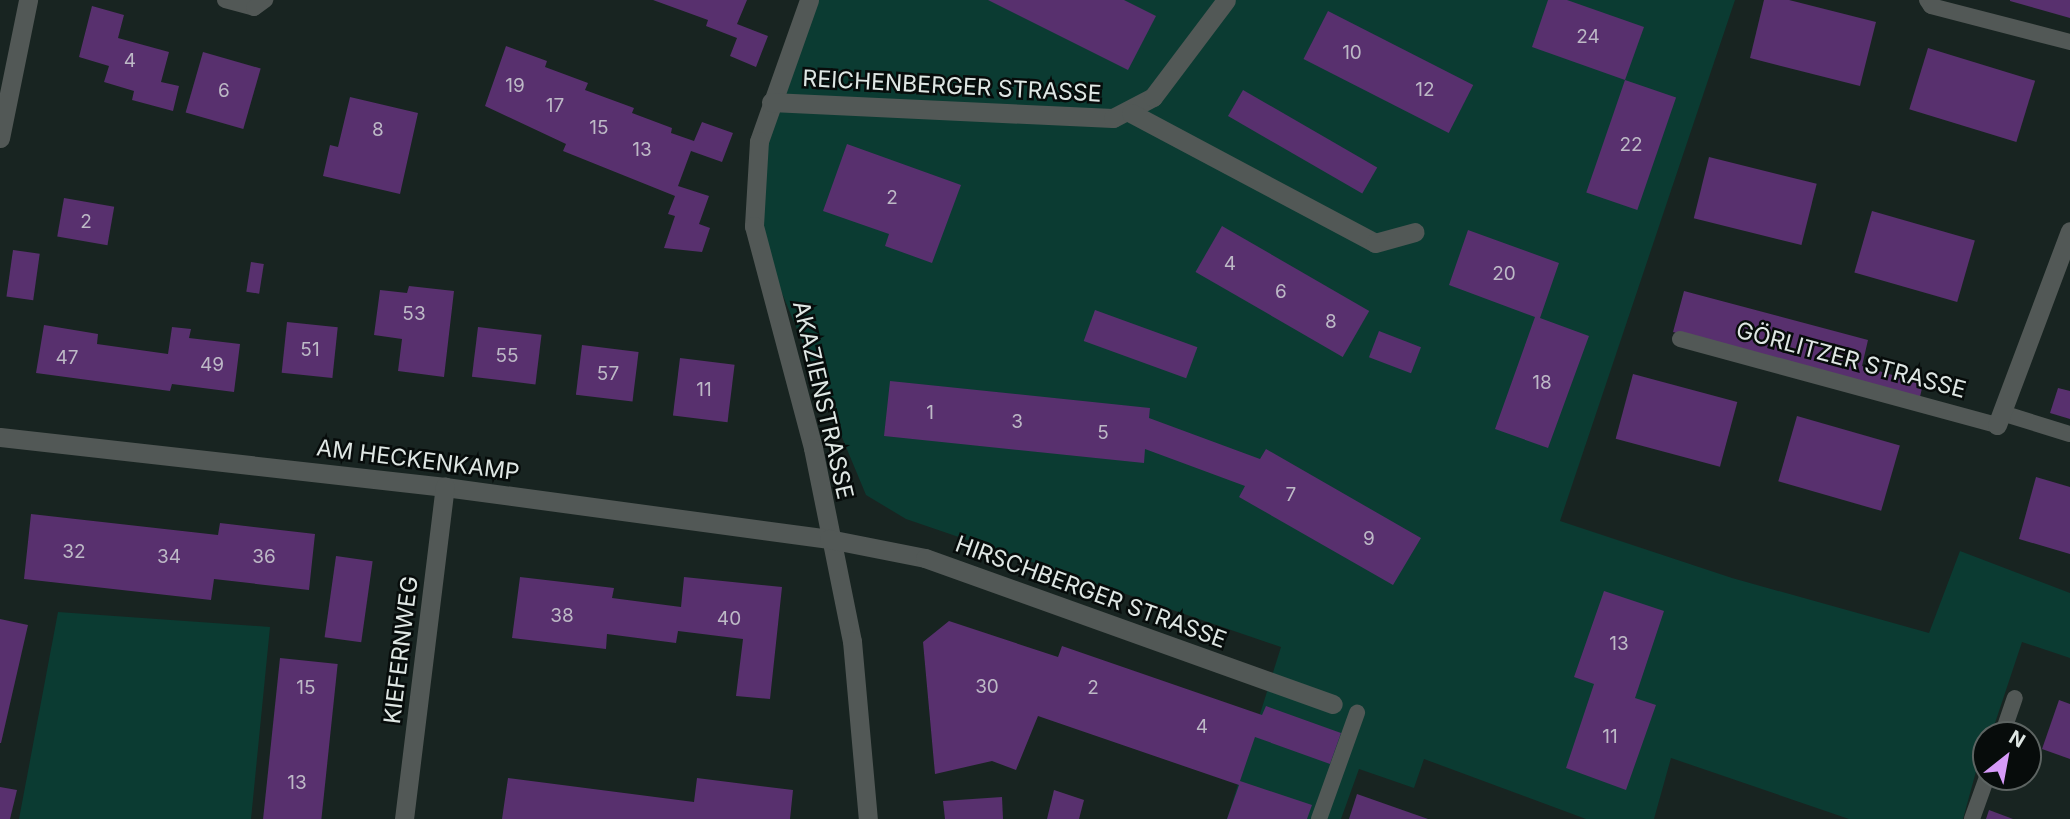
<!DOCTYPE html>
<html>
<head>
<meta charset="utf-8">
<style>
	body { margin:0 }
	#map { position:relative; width:2070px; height:819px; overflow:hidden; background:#182421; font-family:Inter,sans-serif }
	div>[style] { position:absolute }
	.green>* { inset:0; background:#0b3b32 }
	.building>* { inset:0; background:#58306e; transform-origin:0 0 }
	.service>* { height:16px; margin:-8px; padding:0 8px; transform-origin:8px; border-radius:8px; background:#525856 }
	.minor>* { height:19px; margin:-9.5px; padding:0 9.5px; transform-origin:9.5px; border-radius:9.5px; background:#525856 }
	span { translate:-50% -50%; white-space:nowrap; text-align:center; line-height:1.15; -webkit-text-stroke:5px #070c0b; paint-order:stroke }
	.number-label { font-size:19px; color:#bdb9c6 }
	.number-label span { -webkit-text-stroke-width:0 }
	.street-label { font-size:23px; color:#dfe7e4 }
	.north { position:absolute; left:1972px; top:721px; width:70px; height:70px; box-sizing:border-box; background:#070c0b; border:2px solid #5d6462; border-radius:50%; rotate:31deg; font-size:19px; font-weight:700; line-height:28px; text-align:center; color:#dfe7e4 }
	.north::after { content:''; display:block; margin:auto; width:24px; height:32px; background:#d79bf9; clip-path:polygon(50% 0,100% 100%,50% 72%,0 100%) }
</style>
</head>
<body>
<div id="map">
	<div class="green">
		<div style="clip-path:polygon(812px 0,1735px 0,1560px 521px,1732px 578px,1929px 633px,1960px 551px,2070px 593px,2070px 658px,2022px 642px,1991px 735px,1986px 735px,1963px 819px,1849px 819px,1671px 758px,1654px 819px,1586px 819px,1424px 759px,1414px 788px,1359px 769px,1341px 819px,1227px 819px,1281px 647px,906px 519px,866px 495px,754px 226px,754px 183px)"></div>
		<div style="clip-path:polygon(58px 612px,270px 627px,251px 819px,19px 819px)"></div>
	</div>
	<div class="building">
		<div style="clip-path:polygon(653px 0,747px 0,737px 24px,768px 36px,756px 67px,730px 56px,737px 38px,706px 26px,708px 20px)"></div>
		<div style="clip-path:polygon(988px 0,1124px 0,1156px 16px,1128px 70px)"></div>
		<div style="clip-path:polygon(1548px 0,1567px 0,1644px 27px,1625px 80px,1532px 47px)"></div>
		<div style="clip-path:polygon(1764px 0,1789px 0,1876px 22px,1860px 86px,1750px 58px)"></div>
		<div style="clip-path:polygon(2010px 0,2070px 0,2070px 18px,2010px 1px)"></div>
		<div style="clip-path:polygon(92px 6px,124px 15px,118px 38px,169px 52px,161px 82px,179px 86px,173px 111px,132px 100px,134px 91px,104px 82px,109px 66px,79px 57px)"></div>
		<div style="left:1328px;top:11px;width:163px;height:54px;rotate:27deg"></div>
		<div style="clip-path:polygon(506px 46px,547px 61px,545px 67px,588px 83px,585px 90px,634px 108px,632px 113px,672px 128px,671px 133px,694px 141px,702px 122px,733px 133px,722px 162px,691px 151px,678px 186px,709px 196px,699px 224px,710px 228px,702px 252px,664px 248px,675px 216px,668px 214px,675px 196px,563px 151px,566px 144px,485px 106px)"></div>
		<div style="left:1928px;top:48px;width:112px;height:64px;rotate:17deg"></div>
		<div style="left:203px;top:52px;width:60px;height:63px;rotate:16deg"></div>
		<div style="left:1625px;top:80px;width:54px;height:119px;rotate:19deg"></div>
		<div style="left:1243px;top:90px;width:155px;height:30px;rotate:30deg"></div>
		<div style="clip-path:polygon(350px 97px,418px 113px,400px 194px,323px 176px,330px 145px,338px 147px)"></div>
		<div style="clip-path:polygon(847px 144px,961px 185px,932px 263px,885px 246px,889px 234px,823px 211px)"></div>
		<div style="left:1709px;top:157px;width:111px;height:63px;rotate:14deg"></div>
		<div style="left:64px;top:198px;width:51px;height:39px;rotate:10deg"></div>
		<div style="left:1872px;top:211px;width:107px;height:64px;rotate:16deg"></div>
		<div style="left:1222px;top:226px;width:170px;height:53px;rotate:30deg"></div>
		<div style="clip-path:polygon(1468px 230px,1559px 263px,1540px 318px,1589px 336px,1548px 448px,1495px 429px,1535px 317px,1449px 285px)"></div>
		<div style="left:13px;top:250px;width:27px;height:47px;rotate:8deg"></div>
		<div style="left:251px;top:262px;width:13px;height:30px;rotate:9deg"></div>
		<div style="clip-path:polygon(409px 286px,454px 291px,444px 377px,398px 371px,402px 339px,374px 335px,380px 290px,407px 293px)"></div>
		<div style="clip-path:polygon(1684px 291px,1868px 340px,1862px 366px,1923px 384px,1919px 401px,1673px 332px)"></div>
		<div style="left:1095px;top:310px;width:109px;height:33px;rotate:20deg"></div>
		<div style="left:287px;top:322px;width:51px;height:51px;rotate:6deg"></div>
		<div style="clip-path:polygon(44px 325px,98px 334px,97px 344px,168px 354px,172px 327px,191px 329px,189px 338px,240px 344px,234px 392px,172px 384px,170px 391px,36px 373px)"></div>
		<div style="left:478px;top:327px;width:64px;height:50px;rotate:7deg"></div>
		<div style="left:1379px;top:331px;width:45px;height:28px;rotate:21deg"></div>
		<div style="left:582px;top:345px;width:57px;height:50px;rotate:7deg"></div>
		<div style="left:680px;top:358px;width:55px;height:58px;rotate:7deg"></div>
		<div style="left:1633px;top:374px;width:108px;height:67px;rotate:15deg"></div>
		<div style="clip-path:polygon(890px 381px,1150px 408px,1149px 418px,1260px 459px,1266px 449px,1421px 538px,1393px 585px,1239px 497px,1245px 486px,1145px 449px,1144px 463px,884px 436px)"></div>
		<div style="clip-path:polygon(2058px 388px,2070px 391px,2070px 419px,2050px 413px)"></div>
		<div style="left:1797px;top:416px;width:107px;height:68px;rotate:16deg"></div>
		<div style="clip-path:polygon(2036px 477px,2070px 487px,2070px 554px,2019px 539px)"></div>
		<div style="clip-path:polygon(31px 514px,218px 535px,220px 523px,315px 534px,309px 590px,214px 579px,211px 600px,24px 579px)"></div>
		<div style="left:336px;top:556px;width:37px;height:82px;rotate:8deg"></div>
		<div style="clip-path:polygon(520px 577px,614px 588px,612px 598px,681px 607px,684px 577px,782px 587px,770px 699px,736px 696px,743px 639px,678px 631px,676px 643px,607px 634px,606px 649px,512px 638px)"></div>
		<div style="clip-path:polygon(1604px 591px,1664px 611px,1635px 698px,1656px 705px,1626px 790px,1566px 768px,1594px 684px,1574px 677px)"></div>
		<div style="clip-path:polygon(0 619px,28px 625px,1px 743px,0 743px)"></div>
		<div style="clip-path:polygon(949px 621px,1058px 657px,1062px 646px,1262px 715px,1266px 706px,1341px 733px,1330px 764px,1255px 737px,1240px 781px,1312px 805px,1307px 819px,1227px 819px,1239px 785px,1038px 716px,1016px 770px,992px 761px,935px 774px,923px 642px)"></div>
		<div style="left:280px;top:658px;width:58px;height:162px;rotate:6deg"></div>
		<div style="clip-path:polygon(2059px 700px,2070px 704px,2070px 759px,2042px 749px)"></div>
		<div style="clip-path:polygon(508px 778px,694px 802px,697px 778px,793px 790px,790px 819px,502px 819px)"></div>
		<div style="clip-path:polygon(0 787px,17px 790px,10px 819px,0 819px)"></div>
		<div style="clip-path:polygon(1054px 790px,1084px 800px,1079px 819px,1047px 819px)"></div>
		<div style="clip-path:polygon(1357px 794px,1428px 819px,1349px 819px)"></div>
		<div style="clip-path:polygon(1002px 797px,1003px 819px,945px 819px,943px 801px)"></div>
		<div style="clip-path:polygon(1989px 810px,2013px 819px,1986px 819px)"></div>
	</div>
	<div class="service">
		<div style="left:225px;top:0;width:30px;rotate:15deg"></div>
		<div style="left:254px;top:8px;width:14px;rotate:-36deg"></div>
		<div style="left:1927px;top:0;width:7px;rotate:56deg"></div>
		<div style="left:1931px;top:6px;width:144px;rotate:14.5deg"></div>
		<div style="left:1680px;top:339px;width:328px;rotate:15.2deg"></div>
		<div style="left:2002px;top:413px;width:71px;rotate:17.2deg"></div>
		<div style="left:2002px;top:735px;width:39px;rotate:-71deg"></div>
		<div style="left:1319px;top:819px;width:113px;rotate:-70.3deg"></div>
		<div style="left:1972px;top:819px;width:45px;rotate:-70.3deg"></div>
	</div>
	<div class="minor">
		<div style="left:809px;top:0;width:150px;rotate:109.5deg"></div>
		<div style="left:759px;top:141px;width:85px;rotate:93.4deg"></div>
		<div style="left:754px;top:226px;width:230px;rotate:75.1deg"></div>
		<div style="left:813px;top:448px;width:197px;rotate:78.6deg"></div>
		<div style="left:852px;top:641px;width:179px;rotate:84.9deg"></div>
		<div style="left:771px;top:102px;width:342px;rotate:2.7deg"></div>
		<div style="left:1113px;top:118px;width:45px;rotate:-27.7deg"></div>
		<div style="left:1153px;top:97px;width:121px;rotate:-53deg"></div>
		<div style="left:1131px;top:113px;width:276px;rotate:28deg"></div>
		<div style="left:1375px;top:243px;width:41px;rotate:-15.4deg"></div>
		<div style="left:0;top:138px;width:141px;rotate:-78.5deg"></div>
		<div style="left:1997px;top:425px;width:207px;rotate:-69.4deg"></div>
		<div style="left:0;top:437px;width:448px;rotate:6.4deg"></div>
		<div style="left:445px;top:487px;width:388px;rotate:7.7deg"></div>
		<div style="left:829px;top:539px;width:98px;rotate:11.2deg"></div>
		<div style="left:925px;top:558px;width:433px;rotate:19.7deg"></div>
		<div style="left:404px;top:819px;width:335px;rotate:-83deg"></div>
	</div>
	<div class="number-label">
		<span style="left:1588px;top:37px">24</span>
		<span style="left:1352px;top:53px">10</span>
		<span style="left:130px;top:61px">4</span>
		<span style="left:515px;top:86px">19</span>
		<span style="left:1425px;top:90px">12</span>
		<span style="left:224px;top:91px">6</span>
		<span style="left:555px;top:106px">17</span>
		<span style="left:599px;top:128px">15</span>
		<span style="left:378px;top:130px">8</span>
		<span style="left:1631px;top:145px">22</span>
		<span style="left:642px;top:150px">13</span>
		<span style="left:892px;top:198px">2</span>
		<span style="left:86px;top:222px">2</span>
		<span style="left:1230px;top:264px">4</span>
		<span style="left:1504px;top:274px">20</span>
		<span style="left:1281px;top:292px">6</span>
		<span style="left:414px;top:314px">53</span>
		<span style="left:1331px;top:322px">8</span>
		<span style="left:310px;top:350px">51</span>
		<span style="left:507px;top:356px">55</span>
		<span style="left:67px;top:358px">47</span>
		<span style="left:212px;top:365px">49</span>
		<span style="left:608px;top:374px">57</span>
		<span style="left:1542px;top:383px">18</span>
		<span style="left:704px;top:390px">11</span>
		<span style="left:930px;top:413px">1</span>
		<span style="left:1017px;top:422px">3</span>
		<span style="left:1103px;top:433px">5</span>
		<span style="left:1291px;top:495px">7</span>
		<span style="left:1369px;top:539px">9</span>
		<span style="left:74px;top:552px">32</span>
		<span style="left:169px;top:557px">34</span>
		<span style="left:264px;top:557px">36</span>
		<span style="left:562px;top:616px">38</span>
		<span style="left:729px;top:619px">40</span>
		<span style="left:1619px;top:644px">13</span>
		<span style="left:987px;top:687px">30</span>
		<span style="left:306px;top:688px">15</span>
		<span style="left:1093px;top:688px">2</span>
		<span style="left:1202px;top:727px">4</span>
		<span style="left:1610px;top:737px">11</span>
		<span style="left:297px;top:783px">13</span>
	</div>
	<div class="street-label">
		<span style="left:952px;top:86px;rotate:3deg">REICHENBERGER STRASSE</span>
		<span style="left:1851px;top:360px;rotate:15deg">GÖRLITZER STRASSE</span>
		<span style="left:823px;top:400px;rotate:77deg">AKAZIENSTRASSE</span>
		<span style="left:418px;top:460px;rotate:7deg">AM HECKENKAMP</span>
		<span style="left:1091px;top:592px;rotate:20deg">HIRSCHBERGER STRASSE</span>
		<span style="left:401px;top:650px;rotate:-83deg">KIEFERNWEG</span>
	</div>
	<div class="north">N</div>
</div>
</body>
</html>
